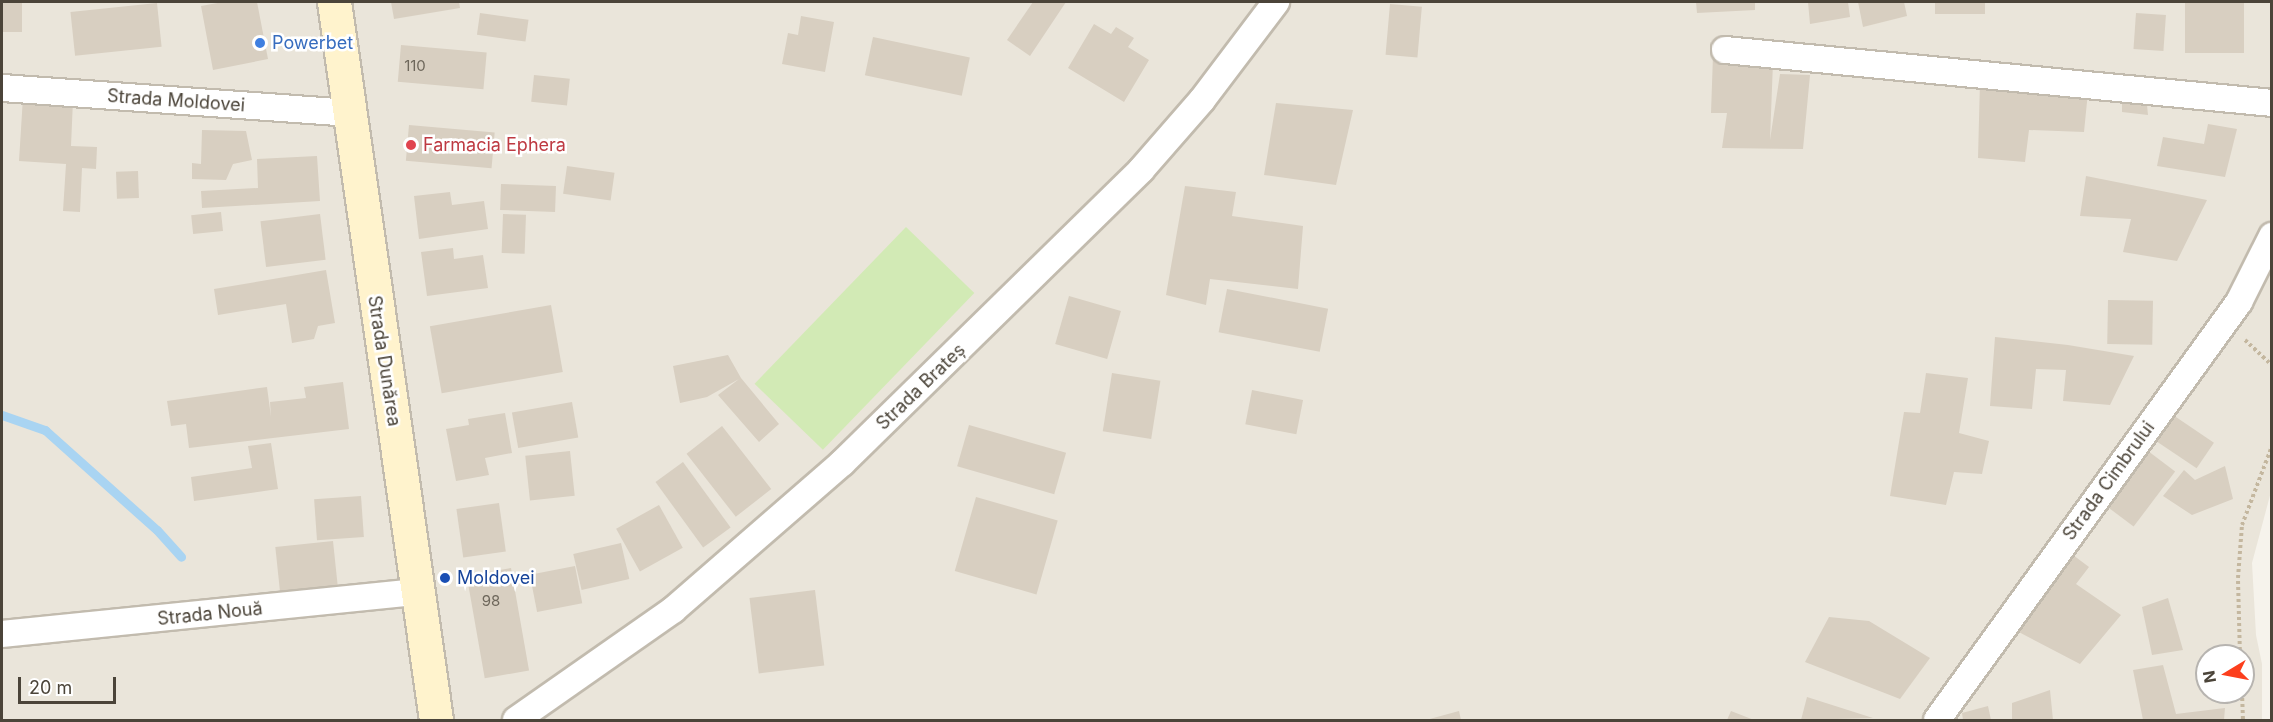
<!DOCTYPE html>
<html>
<head>
<meta charset="utf-8">
<style>
	body { margin:0 }
	#map { position:relative; width:2273px; height:722px; overflow:hidden; background:#f6f3ec; font-family:Inter,sans-serif }
	div>[style] { position:absolute }
	.residential>* { inset:0; background:#eae5da }
	.green>* { inset:0; background:#d2eab5; transform-origin:0 0 }
	.stream>* { height:9px; margin:-4.5px; padding:0 4.5px; transform-origin:4.5px; border-radius:4.5px; background:#a9d4f2 }
	.building>* { inset:0; background:#d8cfc1; transform-origin:0 0 }
	.path>* { height:4px; margin-top:-2px; transform-origin:0; background:repeating-linear-gradient(90deg,#c4b79f 0 3px,transparent 0 6px) }
	.roads { filter:drop-shadow(2px 0 #c2bbae) drop-shadow(-2px 0 #c2bbae) drop-shadow(0 2px #c2bbae) drop-shadow(0 -2px #c2bbae) }
	.street>* { height:26px; margin:-13px; padding:0 13px; transform-origin:13px; border-radius:13px; background:#fff }
	.secondary>* { height:33px; margin:-16.5px; padding:0 16.5px; transform-origin:16.5px; border-radius:16.5px; background:#fff3cd }
	.dots>* { width:16px; height:16px; translate:-50% -50%; box-sizing:border-box; border:3px solid #fff; border-radius:50% }
	span { translate:-50% -50%; white-space:nowrap; text-align:center; line-height:1.15; -webkit-text-stroke:5px #fff; paint-order:stroke }
	.number-label { font-size:15px; color:#6e675b }
	.number-label span { -webkit-text-stroke-width:0 }
	.shop-label { font-size:18px; color:#366cbe }
	.left { translate:0 -50%; text-align:left }
	.street-label { font-size:18px; color:#4b4439 }
	.health-label { font-size:18px; color:#be3a42 }
	.transit-label { font-size:18px; color:#164399 }
	.frame { position:absolute; inset:0; border:3px solid #4b4439; pointer-events:none }
	.north { position:absolute; left:2195px; top:644px; width:60px; height:60px; box-sizing:border-box; background:#fff; border:2px solid #b7b4b0; border-radius:50%; rotate:260deg; font-size:16px; font-weight:700; line-height:24px; text-align:center; color:#4b4439 }
	.north::after { content:''; display:block; margin:auto; width:21px; height:27px; background:#fc3f1d; clip-path:polygon(50% 0,100% 100%,50% 72%,0 100%) }
	.scale { position:absolute; left:18px; top:677px; width:98px; height:27px; box-sizing:border-box; border:3px solid #4b4439; border-top:0; padding-left:8px; font-size:18px; line-height:21px; white-space:nowrap; color:#4b4439; -webkit-text-stroke:4px #fff; paint-order:stroke }
</style>
</head>
<body>
<div id="map">
	<div class="residential">
		<div style="clip-path:polygon(evenodd,2px 2px,2271px 2px,2272px 488px,2252px 563px,2256px 635px,2262px 664px,2262px 720px,2px 720px,2px 2px,2207px 656px,2243px 656px,2243px 692px,2207px 692px,2207px 656px)"></div>
	</div>
	<div class="green">
		<div style="left:906px;top:227px;width:95px;height:218px;rotate:44deg"></div>
	</div>
	<div class="stream">
		<div style="left:2px;top:415px;width:46px;rotate:19.2deg"></div>
		<div style="left:45px;top:430px;width:150px;rotate:41.8deg"></div>
		<div style="left:157px;top:530px;width:36px;rotate:48deg"></div>
	</div>
	<div class="building">
		<div style="left:2px;top:2px;width:20px;height:30px"></div>
		<div style="clip-path:polygon(223px 2px,257px 2px,268px 59px,213px 70px,201px 6px)"></div>
		<div style="clip-path:polygon(391px 2px,459px 2px,460px 8px,394px 19px)"></div>
		<div style="clip-path:polygon(1033px 2px,1066px 2px,1030px 56px,1007px 40px)"></div>
		<div style="clip-path:polygon(1696px 2px,1755px 2px,1755px 10px,1697px 13px)"></div>
		<div style="clip-path:polygon(1808px 2px,1848px 2px,1850px 17px,1810px 24px)"></div>
		<div style="clip-path:polygon(1858px 2px,1904px 2px,1907px 16px,1863px 27px)"></div>
		<div style="left:1935px;top:2px;width:50px;height:12px"></div>
		<div style="left:2185px;top:2px;width:59px;height:51px"></div>
		<div style="left:157px;top:3px;width:44px;height:87px;rotate:84deg"></div>
		<div style="left:1390px;top:4px;width:32px;height:51px;rotate:5deg"></div>
		<div style="left:480px;top:13px;width:49px;height:22px;rotate:8deg"></div>
		<div style="left:2136px;top:13px;width:30px;height:36px;rotate:4deg"></div>
		<div style="clip-path:polygon(801px 16px,834px 22px,825px 72px,782px 64px,788px 33px,798px 35px)"></div>
		<div style="clip-path:polygon(1094px 24px,1111px 34px,1116px 27px,1134px 38px,1128px 47px,1149px 60px,1124px 102px,1068px 68px)"></div>
		<div style="left:873px;top:37px;width:99px;height:39px;rotate:12deg"></div>
		<div style="left:401px;top:45px;width:86px;height:37px;rotate:5deg"></div>
		<div style="clip-path:polygon(1713px 55px,1773px 62px,1770px 140px,1780px 74px,1810px 75px,1803px 149px,1722px 148px,1727px 113px,1711px 113px)"></div>
		<div style="left:534px;top:75px;width:36px;height:27px;rotate:6deg"></div>
		<div style="clip-path:polygon(1980px 81px,2088px 92px,2084px 132px,2029px 130px,2025px 162px,1978px 158px)"></div>
		<div style="clip-path:polygon(2122px 91px,2205px 99px,2202px 110px,2147px 105px,2148px 115px,2122px 112px)"></div>
		<div style="clip-path:polygon(23px 97px,73px 100px,71px 146px,97px 147px,96px 169px,82px 168px,80px 212px,63px 211px,66px 164px,19px 161px)"></div>
		<div style="clip-path:polygon(1276px 103px,1353px 110px,1336px 185px,1264px 175px)"></div>
		<div style="clip-path:polygon(2208px 124px,2237px 129px,2225px 177px,2157px 166px,2163px 137px,2204px 144px)"></div>
		<div style="left:409px;top:125px;width:86px;height:36px;rotate:5deg"></div>
		<div style="clip-path:polygon(202px 130px,246px 131px,252px 160px,233px 164px,226px 180px,192px 179px,192px 163px,201px 164px)"></div>
		<div style="clip-path:polygon(317px 156px,320px 201px,202px 208px,201px 191px,258px 188px,257px 159px)"></div>
		<div style="left:567px;top:166px;width:48px;height:28px;rotate:8deg"></div>
		<div style="left:138px;top:171px;width:27px;height:22px;rotate:88deg"></div>
		<div style="clip-path:polygon(2086px 176px,2207px 200px,2177px 261px,2123px 252px,2131px 219px,2080px 216px)"></div>
		<div style="left:501px;top:184px;width:55px;height:26px;rotate:2deg"></div>
		<div style="clip-path:polygon(1185px 186px,1236px 192px,1232px 216px,1303px 226px,1298px 289px,1210px 279px,1206px 305px,1166px 295px)"></div>
		<div style="clip-path:polygon(450px 192px,452px 205px,484px 201px,488px 229px,419px 239px,414px 196px)"></div>
		<div style="left:221px;top:212px;width:19px;height:30px;rotate:84deg"></div>
		<div style="left:320px;top:214px;width:46px;height:60px;rotate:83deg"></div>
		<div style="left:503px;top:214px;width:23px;height:39px;rotate:2deg"></div>
		<div style="clip-path:polygon(453px 248px,454px 259px,483px 255px,488px 288px,427px 296px,421px 252px)"></div>
		<div style="clip-path:polygon(326px 270px,335px 323px,318px 326px,314px 339px,292px 343px,286px 304px,218px 315px,214px 289px)"></div>
		<div style="left:1227px;top:289px;width:103px;height:44px;rotate:11deg"></div>
		<div style="left:1069px;top:296px;width:54px;height:50px;rotate:16deg"></div>
		<div style="left:2108px;top:300px;width:45px;height:44px;rotate:1deg"></div>
		<div style="left:551px;top:305px;width:68px;height:123px;rotate:80deg"></div>
		<div style="clip-path:polygon(1995px 337px,2068px 345px,2134px 356px,2110px 405px,2063px 401px,2066px 370px,2036px 369px,2032px 409px,1990px 406px)"></div>
		<div style="clip-path:polygon(728px 355px,741px 378px,779px 424px,759px 442px,718px 395px,739px 379px,707px 397px,680px 403px,673px 366px)"></div>
		<div style="left:1112px;top:373px;width:49px;height:59px;rotate:9deg"></div>
		<div style="clip-path:polygon(1926px 373px,1968px 378px,1959px 433px,1989px 441px,1982px 474px,1954px 472px,1946px 505px,1890px 496px,1904px 412px,1920px 413px)"></div>
		<div style="clip-path:polygon(343px 382px,349px 429px,189px 448px,186px 424px,171px 426px,167px 401px,267px 387px,271px 417px,270px 402px,306px 398px,304px 387px)"></div>
		<div style="left:1252px;top:390px;width:52px;height:35px;rotate:11deg"></div>
		<div style="left:572px;top:402px;width:36px;height:61px;rotate:80deg"></div>
		<div style="clip-path:polygon(505px 413px,512px 453px,485px 458px,489px 475px,456px 481px,446px 429px,469px 425px,468px 419px)"></div>
		<div style="left:2170px;top:413px;width:53px;height:31px;rotate:34deg"></div>
		<div style="left:969px;top:425px;width:101px;height:43px;rotate:16deg"></div>
		<div style="left:722px;top:426px;width:80px;height:45px;rotate:52deg"></div>
		<div style="clip-path:polygon(271px 443px,278px 489px,194px 501px,191px 477px,252px 468px,248px 446px)"></div>
		<div style="left:2144px;top:448px;width:39px;height:69px;rotate:37deg"></div>
		<div style="left:570px;top:451px;width:45px;height:45px;rotate:84deg"></div>
		<div style="left:683px;top:462px;width:81px;height:34px;rotate:54deg"></div>
		<div style="clip-path:polygon(2225px 466px,2233px 499px,2192px 515px,2163px 496px,2184px 470px,2195px 480px)"></div>
		<div style="left:361px;top:496px;width:41px;height:47px;rotate:86deg"></div>
		<div style="left:976px;top:497px;width:85px;height:77px;rotate:16deg"></div>
		<div style="left:499px;top:503px;width:49px;height:43px;rotate:82deg"></div>
		<div style="left:659px;top:505px;width:49px;height:49px;rotate:61deg"></div>
		<div style="left:333px;top:541px;width:48px;height:58px;rotate:84deg"></div>
		<div style="left:621px;top:543px;width:37px;height:49px;rotate:77deg"></div>
		<div style="clip-path:polygon(2069px 552px,2089px 567px,2076px 584px,2121px 615px,2080px 664px,2015px 630px)"></div>
		<div style="left:575px;top:566px;width:38px;height:46px;rotate:79deg"></div>
		<div style="left:511px;top:568px;width:104px;height:45px;rotate:80deg"></div>
		<div style="left:815px;top:590px;width:76px;height:66px;rotate:83deg"></div>
		<div style="clip-path:polygon(2168px 598px,2183px 650px,2152px 655px,2142px 607px)"></div>
		<div style="clip-path:polygon(1829px 617px,1869px 621px,1930px 658px,1900px 699px,1805px 662px)"></div>
		<div style="clip-path:polygon(2163px 665px,2176px 714px,2225px 708px,2224px 720px,2143px 720px,2133px 670px)"></div>
		<div style="clip-path:polygon(2050px 690px,2053px 720px,2012px 720px,2012px 703px)"></div>
		<div style="clip-path:polygon(1807px 697px,1873px 718px,1801px 720px)"></div>
		<div style="clip-path:polygon(1988px 706px,1991px 720px,1963px 720px,1962px 713px)"></div>
		<div style="clip-path:polygon(1459px 711px,1461px 720px,1426px 720px)"></div>
		<div style="clip-path:polygon(1731px 711px,1754px 720px,1727px 720px)"></div>
	</div>
	<div class="path">
		<div style="left:2245px;top:340px;width:37px;rotate:43deg"></div>
		<div style="left:2240px;top:656px;width:78px;rotate:-91.5deg"></div>
		<div style="left:2238px;top:578px;width:53px;rotate:-85.7deg"></div>
		<div style="left:2242px;top:525px;width:85px;rotate:-69.2deg"></div>
		<div style="left:2242px;top:692px;width:28px;rotate:88deg"></div>
	</div>
	<div class="roads">
		<div class="street">
			<div style="left:1725px;top:50px;width:550px;rotate:5.53deg"></div>
			<div style="left:2px;top:88px;width:350px;rotate:4.1deg"></div>
			<div style="left:2px;top:634px;width:419px;rotate:-5.8deg"></div>
			<div style="left:516px;top:720px;width:192px;rotate:-35deg"></div>
			<div style="left:673px;top:610px;width:224px;rotate:-41deg"></div>
			<div style="left:842px;top:463px;width:419px;rotate:-44.4deg"></div>
			<div style="left:1141px;top:170px;width:93px;rotate:-48.9deg"></div>
			<div style="left:1202px;top:100px;width:123px;rotate:-52.9deg"></div>
			<div style="left:1937px;top:720px;width:516px;rotate:-54.15deg"></div>
			<div style="left:2239px;top:302px;width:74px;rotate:-63.4deg"></div>
		</div>
		<div class="secondary">
			<div style="left:334px;top:2px;width:725px;rotate:81.91deg"></div>
		</div>
	</div>
	<div class="dots">
		<div style="left:260px;top:43px;background:#3f7fe0"></div>
		<div style="left:411px;top:145px;background:#e0444e"></div>
		<div style="left:445px;top:578px;background:#1a4fb4"></div>
	</div>
	<div class="number-label">
		<span style="left:415px;top:66px">110</span>
		<span style="left:491px;top:601px">98</span>
	</div>
	<div class="shop-label">
		<span class="left" style="left:272px;top:43px">Powerbet</span>
	</div>
	<div class="street-label">
		<span style="left:176px;top:101px;rotate:4deg">Strada Moldovei</span>
		<span style="left:384px;top:361px;rotate:81deg">Strada Dunărea</span>
		<span style="left:921px;top:387px;rotate:-44deg">Strada Brateș</span>
		<span style="left:2109px;top:481px;rotate:-54deg">Strada Cimbrului</span>
		<span style="left:210px;top:614px;rotate:-6deg">Strada Nouă</span>
	</div>
	<div class="health-label">
		<span class="left" style="left:423px;top:145px">Farmacia Ephera</span>
	</div>
	<div class="transit-label">
		<span class="left" style="left:457px;top:578px">Moldovei</span>
	</div>
	<div class="frame"></div>
	<div class="north">N</div>
	<div class="scale">20 m</div>
</div>
</body>
</html>
